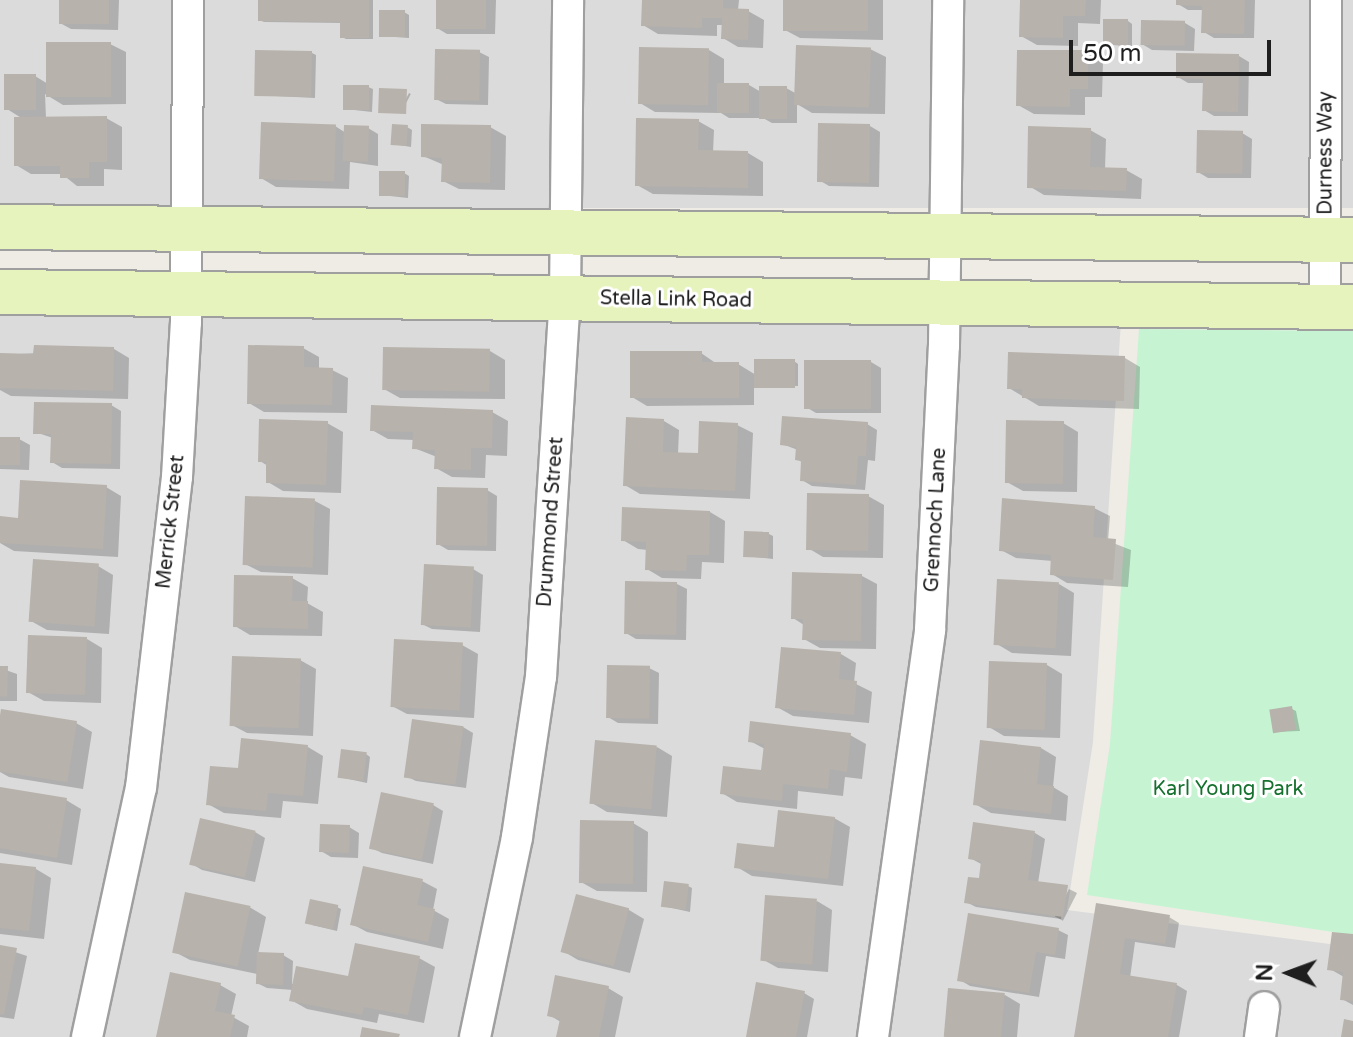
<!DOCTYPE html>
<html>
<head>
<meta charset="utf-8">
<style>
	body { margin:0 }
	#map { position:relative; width:1353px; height:1037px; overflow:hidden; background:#eeece5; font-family:"Varela Round",sans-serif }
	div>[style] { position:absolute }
	.residential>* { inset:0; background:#dcdbdb; transform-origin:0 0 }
	.park>* { inset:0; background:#c6f4d2 }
	.shadow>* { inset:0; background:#0003; transform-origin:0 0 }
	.building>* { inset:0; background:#b7b2ab; transform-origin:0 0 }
	.roads { filter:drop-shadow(2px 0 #9f9f9f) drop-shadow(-2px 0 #9f9f9f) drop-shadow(0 2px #9f9f9f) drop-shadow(0 -2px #9f9f9f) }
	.street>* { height:30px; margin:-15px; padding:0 15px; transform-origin:15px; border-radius:15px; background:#fff }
	.secondary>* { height:44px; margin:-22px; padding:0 22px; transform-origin:22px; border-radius:22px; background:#e6f3bd }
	span { translate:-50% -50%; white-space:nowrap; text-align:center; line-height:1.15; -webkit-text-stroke:6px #fff; paint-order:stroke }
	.street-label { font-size:20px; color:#1e1e1e }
	.park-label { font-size:20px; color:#16712f }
	.north { position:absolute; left:1249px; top:933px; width:80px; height:80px; -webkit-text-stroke:6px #fff; paint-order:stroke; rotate:271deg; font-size:22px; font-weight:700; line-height:32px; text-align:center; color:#1e1e1e }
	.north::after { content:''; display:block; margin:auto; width:28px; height:36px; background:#1e1e1e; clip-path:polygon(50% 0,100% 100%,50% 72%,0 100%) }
	.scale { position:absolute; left:1069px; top:40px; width:202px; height:36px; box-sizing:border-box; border:4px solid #1e1e1e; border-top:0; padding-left:10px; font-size:24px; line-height:28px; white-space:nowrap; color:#1e1e1e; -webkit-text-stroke:6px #fff; paint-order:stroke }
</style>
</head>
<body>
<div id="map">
	<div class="residential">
		<div style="left:0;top:0;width:1353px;height:208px"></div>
		<div style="clip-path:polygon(0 309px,1121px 322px,1093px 742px,1067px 910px,1353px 947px,1353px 1037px,0 1037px)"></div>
	</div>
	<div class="park">
		<div style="clip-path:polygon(1139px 329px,1353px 331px,1353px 935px,1087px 895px,1110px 744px)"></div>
	</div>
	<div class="shadow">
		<div style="clip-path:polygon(61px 0,119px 0,118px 30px,71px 29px,60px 23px)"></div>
		<div style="clip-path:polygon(260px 0,373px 0,373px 39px,346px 39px,342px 37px,342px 23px,264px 22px,260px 20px)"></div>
		<div style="clip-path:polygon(438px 0,496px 0,495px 34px,447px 34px,437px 28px)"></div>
		<div style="clip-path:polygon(644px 0,739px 0,738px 10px,748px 11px,764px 20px,763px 48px,738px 47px,723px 38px,723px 25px,717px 25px,717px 36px,658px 34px,643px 25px)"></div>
		<div style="clip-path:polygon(785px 0,883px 0,883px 40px,800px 38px,785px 30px)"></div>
		<div style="clip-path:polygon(1022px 0,1101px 0,1100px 24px,1078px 23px,1078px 46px,1037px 45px,1021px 36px)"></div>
		<div style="clip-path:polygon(1178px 0,1255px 0,1254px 38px,1214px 38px,1204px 32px,1204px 10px,1188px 10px,1178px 4px)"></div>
		<div style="clip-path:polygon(404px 12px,409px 15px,409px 38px,381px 36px)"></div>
		<div style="clip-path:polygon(1128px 21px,1132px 24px,1132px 47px,1105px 44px)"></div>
		<div style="clip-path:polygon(1185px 23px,1195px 29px,1194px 51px,1152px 50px,1142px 44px)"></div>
		<div style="clip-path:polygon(110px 44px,126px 52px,126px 104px,63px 105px,45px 94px,46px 118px,106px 118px,122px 127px,122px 170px,104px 169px,104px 186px,77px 186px,62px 174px,31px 174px,16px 165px,23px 119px,7px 109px,35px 76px,48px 84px)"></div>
		<div style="clip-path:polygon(870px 49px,886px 57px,885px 114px,812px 113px,797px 104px,797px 123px,772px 123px,759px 116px,759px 118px,729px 118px,721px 113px,655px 112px,640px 103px,709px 50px,724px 59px,724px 85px,749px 85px,761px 92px,786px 88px,797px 94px)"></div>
		<div style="clip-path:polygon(479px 52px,489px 57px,488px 105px,446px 104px,436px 99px)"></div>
		<div style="clip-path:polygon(1087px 52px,1103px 61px,1102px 97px,1085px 97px,1085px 115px,1034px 114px,1018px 105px)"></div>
		<div style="clip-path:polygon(312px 53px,316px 55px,315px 98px,256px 95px)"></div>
		<div style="clip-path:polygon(1239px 56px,1249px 62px,1248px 116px,1214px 116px,1204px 110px,1205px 83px,1188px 83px,1178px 77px)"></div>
		<div style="clip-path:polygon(368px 87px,373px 89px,372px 112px,345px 109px)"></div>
		<div style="left:409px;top:93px;width:2px;height:22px;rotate:27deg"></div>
		<div style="clip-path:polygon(698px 121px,714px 130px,713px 153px,748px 153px,763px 162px,763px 196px,653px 194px,637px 185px)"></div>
		<div style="clip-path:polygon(335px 126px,346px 133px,368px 128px,378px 134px,378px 166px,350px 162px,349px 189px,276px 187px,261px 178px)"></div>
		<div style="clip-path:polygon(870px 126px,880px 132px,879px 187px,829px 186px,819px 180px)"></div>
		<div style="clip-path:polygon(407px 127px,412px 130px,411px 147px,393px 144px)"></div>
		<div style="clip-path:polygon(490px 127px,506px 136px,505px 190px,459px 189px,443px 181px,444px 165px,423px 156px)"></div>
		<div style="clip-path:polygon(1090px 130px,1106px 139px,1105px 169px,1126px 170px,1142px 179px,1141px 199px,1044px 195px,1029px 186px)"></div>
		<div style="clip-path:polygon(1242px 133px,1252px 139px,1251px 178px,1208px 178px,1198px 172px)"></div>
		<div style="clip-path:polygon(404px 173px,409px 176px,408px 198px,381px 195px)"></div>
		<div style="clip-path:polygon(303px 348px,319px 357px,319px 369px,332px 370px,348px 378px,347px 413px,264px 412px,249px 403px)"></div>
		<div style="clip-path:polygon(114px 349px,129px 358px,128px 399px,11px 396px,0 390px,0 355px)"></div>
		<div style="clip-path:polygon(490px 351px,505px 360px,505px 399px,400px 398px,384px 389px)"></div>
		<div style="clip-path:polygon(701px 353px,717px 364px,738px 364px,756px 375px,794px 361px,798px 364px,798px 386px,754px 385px,754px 405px,647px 406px,632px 397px)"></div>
		<div style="clip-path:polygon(1125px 358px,1140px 367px,1139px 409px,1039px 406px,1009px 388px)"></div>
		<div style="clip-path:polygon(871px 362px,881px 368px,881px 413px,816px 413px,806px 407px)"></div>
		<div style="clip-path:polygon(111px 405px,121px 411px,120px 469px,62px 468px,52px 462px,53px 438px,35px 432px)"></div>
		<div style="clip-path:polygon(492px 412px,508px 421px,507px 456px,486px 455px,485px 478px,452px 477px,436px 468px,437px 457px,414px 448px,414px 440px,388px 439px,372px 430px)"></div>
		<div style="clip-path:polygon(664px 421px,679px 430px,678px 454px,700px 456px,737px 425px,753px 433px,750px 499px,640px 494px,625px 485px)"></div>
		<div style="clip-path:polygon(327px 423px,343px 432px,341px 493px,283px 491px,268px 482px,268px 466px,260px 461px)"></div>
		<div style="clip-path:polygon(1063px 423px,1078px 432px,1077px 492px,1023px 491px,1007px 482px)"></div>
		<div style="clip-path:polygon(867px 424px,877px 430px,875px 461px,868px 460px,865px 490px,812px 486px,802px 480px,803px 463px,797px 459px,798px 450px,782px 444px)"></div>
		<div style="clip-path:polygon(0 439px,19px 439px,30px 445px,29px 470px,0 469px)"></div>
		<div style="clip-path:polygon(106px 487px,121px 496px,118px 557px,14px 551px,0 543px,0 519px,20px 520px)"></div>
		<div style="clip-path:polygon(487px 490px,497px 496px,496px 551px,448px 550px,438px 544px)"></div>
		<div style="clip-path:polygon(868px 496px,884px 505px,883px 558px,823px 557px,808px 548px)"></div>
		<div style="clip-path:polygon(315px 501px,330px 509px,328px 575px,261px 572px,245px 564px)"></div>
		<div style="clip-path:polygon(1094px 508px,1110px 516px,1108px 541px,1131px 550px,1128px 587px,1067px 583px,1052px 574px,1053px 561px,1016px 558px,1001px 550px)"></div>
		<div style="clip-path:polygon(710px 512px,725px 521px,724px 563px,702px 562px,701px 579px,662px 578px,647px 569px,648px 550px,638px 549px,623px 540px)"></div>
		<div style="clip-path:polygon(769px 534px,773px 536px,773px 559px,745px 556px)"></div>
		<div style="clip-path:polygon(98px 566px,113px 575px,109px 634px,47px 630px,31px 621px)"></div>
		<div style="clip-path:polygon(473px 569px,483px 575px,480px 632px,432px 629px,422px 624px)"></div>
		<div style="clip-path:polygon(862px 576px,877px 584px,876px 649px,820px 648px,804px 639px,804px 625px,793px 618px)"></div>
		<div style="clip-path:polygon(292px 578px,308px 587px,307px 603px,323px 612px,322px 636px,250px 635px,235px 626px)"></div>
		<div style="clip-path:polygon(677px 584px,687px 589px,686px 640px,636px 639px,626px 633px)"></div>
		<div style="clip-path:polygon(1059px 584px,1074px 593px,1071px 656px,1012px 653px,997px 644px)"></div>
		<div style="clip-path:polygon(87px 639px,102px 648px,101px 703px,44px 701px,28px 692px)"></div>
		<div style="clip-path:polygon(462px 645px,478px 654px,474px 718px,407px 714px,392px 706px)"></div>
		<div style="clip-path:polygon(841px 654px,856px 663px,854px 683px,872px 692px,869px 723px,793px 716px,777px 707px)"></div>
		<div style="clip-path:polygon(300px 660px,316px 669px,313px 736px,247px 733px,232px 725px)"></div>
		<div style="clip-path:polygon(1047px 665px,1062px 674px,1060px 738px,1004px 736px,989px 727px)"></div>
		<div style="clip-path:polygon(0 668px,17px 674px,17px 701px,0 701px)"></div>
		<div style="clip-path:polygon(649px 668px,659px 673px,658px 724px,618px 723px,608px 717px)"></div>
		<div style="clip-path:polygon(1292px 709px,1296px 711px,1300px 731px,1274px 732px)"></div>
		<div style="clip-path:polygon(3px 711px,76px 723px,92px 732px,83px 789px,9px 777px,0 772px)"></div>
		<div style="clip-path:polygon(463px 727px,473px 733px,466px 788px,416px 781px,406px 776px)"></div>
		<div style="clip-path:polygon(850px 735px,866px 744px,862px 779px,845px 777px,843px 796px,798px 791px,797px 809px,737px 802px,722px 793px,763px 772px,765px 749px,750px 741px)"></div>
		<div style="clip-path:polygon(308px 747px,323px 756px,318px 804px,283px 801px,281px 818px,224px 813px,208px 804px)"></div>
		<div style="clip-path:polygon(657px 747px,672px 756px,667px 817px,607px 812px,592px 803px)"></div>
		<div style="clip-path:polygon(1041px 748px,1056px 757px,1053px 787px,1068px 796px,1066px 821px,991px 813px,975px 804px)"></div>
		<div style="clip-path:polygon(366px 754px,370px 757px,367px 783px,339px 777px)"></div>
		<div style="clip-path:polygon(0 789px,66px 800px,81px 809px,72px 865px,0 853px)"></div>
		<div style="clip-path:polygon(433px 805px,443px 811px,433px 864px,382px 853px,372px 848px)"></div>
		<div style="clip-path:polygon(834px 818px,850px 827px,843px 886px,752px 876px,737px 867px)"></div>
		<div style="clip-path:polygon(633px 823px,648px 832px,647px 892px,597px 891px,581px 882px)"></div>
		<div style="clip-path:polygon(974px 825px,1035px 833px,1045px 839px,1038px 883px,1069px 888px,1065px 888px,1061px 919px,976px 907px,966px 902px,980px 881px,983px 865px,970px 858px)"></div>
		<div style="clip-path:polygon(349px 827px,359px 833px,358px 858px,331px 857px,321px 851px)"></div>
		<div style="clip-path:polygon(255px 832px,265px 838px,255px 882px,202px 870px,192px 864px)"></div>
		<div style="clip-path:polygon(0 865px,36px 869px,51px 878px,44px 939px,0 934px)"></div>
		<div style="clip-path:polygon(422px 881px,437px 889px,433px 910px,449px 919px,443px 949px,367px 932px,352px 924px)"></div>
		<div style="clip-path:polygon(688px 886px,692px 888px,690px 912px,663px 906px)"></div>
		<div style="left:1069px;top:889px;width:9px;height:31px;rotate:27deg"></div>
		<div style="clip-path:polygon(186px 894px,251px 908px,266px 917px,258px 954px,283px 955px,293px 961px,292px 984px,350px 978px,419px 958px,435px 967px,424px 1023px,379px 1014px,377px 1023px,307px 1009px,291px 1000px,293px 990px,267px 988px,257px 983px,257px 974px,190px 960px,175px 952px)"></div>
		<div style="clip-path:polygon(577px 896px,629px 910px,644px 919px,630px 973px,578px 960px,563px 951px)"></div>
		<div style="clip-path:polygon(817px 901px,832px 910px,828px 972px,778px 968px,762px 959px)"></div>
		<div style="clip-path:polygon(1097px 905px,1169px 917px,1179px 923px,1175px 948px,1135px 942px,1130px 978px,1177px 985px,1187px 991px,1179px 1037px,1076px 1037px)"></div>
		<div style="clip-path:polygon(337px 907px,341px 909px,337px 931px,312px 925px)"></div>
		<div style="clip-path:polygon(1058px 930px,1068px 935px,1065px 959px,1046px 956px,1039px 997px,970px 986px,960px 980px)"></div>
		<div style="clip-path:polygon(1353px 936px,1353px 1005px,1342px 999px,1344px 977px,1330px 969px)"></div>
		<div style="clip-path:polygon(0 947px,27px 956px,14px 1019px,0 1017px)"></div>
		<div style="clip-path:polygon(220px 985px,236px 994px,231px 1016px,249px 1026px,247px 1037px,158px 1037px)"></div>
		<div style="clip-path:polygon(608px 988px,623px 997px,615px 1037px,558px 1037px,561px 1022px,549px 1015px)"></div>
		<div style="clip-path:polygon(804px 993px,814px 999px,807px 1037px,748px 1037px)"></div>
		<div style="clip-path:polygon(1005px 995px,1020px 1004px,1017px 1037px,946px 1037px)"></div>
	</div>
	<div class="building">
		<div style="left:59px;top:0;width:50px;height:24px"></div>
		<div style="clip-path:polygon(258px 0,369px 0,369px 38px,340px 38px,340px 22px,258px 21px)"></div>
		<div style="left:436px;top:0;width:50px;height:29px"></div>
		<div style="clip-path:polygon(642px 0,723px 0,723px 8px,749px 9px,748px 40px,721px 39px,722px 18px,702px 18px,702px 28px,641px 26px)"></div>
		<div style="left:783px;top:0;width:85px;height:31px"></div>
		<div style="clip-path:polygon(1020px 0,1086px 0,1085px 16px,1063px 16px,1063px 38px,1019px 37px)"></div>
		<div style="clip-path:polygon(1176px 0,1245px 0,1244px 34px,1201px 33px,1202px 6px,1176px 5px)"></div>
		<div style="left:405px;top:10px;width:27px;height:26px;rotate:90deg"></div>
		<div style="left:1103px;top:19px;width:25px;height:26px"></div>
		<div style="left:1141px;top:20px;width:44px;height:25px;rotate:1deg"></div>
		<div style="left:46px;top:42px;width:65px;height:55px"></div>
		<div style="left:796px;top:45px;width:75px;height:60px;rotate:2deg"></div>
		<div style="left:639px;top:47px;width:70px;height:57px;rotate:1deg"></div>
		<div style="left:435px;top:49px;width:45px;height:51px;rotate:1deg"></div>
		<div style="left:255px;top:50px;width:57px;height:46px;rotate:1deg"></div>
		<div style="clip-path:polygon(1017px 50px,1088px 50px,1088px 89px,1070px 89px,1070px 107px,1016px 106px)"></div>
		<div style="clip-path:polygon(1176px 53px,1239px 54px,1238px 112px,1202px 111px,1203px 79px,1176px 78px)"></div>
		<div style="left:36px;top:74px;width:36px;height:32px;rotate:90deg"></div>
		<div style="left:717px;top:83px;width:32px;height:30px"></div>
		<div style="left:343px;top:85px;width:26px;height:25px"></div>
		<div style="left:759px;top:86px;width:28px;height:33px"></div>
		<div style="left:379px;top:88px;width:28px;height:25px;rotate:2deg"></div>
		<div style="clip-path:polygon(107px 116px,107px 162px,89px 162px,89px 178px,60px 178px,60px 166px,14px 166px,14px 117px)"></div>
		<div style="clip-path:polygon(636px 118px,699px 119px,698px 150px,748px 151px,748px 188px,635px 186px)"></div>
		<div style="left:261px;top:122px;width:75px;height:57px;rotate:2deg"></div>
		<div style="left:818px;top:123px;width:52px;height:59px;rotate:1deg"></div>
		<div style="left:392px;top:124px;width:16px;height:21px;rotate:4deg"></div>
		<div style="clip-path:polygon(421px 124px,491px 125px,490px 183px,441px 182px,442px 158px,421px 157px)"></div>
		<div style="left:344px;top:125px;width:25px;height:36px;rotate:2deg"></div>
		<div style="clip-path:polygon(1028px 126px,1091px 128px,1090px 167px,1127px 168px,1126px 191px,1027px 188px)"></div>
		<div style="left:1197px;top:130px;width:46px;height:43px;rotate:1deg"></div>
		<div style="left:379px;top:171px;width:26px;height:25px"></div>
		<div style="clip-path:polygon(34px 345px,114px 347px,113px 391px,0 388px,0 353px,33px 354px)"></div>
		<div style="clip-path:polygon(248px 345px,304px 346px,304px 367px,333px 368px,332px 405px,247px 404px)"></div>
		<div style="left:383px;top:347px;width:107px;height:43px;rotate:1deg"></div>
		<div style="clip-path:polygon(630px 351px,702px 351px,702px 362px,739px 362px,739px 398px,630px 398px)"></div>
		<div style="clip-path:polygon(1008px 352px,1125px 356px,1124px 401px,1022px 398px,1022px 389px,1007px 389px)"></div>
		<div style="left:754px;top:359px;width:41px;height:29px"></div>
		<div style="left:804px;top:360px;width:67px;height:49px"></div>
		<div style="clip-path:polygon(34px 402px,112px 403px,111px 464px,50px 463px,51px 434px,33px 434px)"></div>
		<div style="clip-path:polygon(371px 405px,493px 410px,492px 448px,471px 448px,471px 470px,434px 469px,435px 450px,412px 449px,413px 432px,370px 431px)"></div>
		<div style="clip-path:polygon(782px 416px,868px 422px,866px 456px,858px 456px,856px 485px,800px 481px,801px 461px,795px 460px,796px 447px,780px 445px)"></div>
		<div style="clip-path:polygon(626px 417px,664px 419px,663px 452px,698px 453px,699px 421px,738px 423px,735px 491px,623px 486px)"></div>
		<div style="clip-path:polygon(259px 419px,328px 421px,326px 485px,266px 483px,266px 462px,258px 462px)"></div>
		<div style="left:1006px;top:420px;width:58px;height:63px;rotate:1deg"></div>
		<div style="left:0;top:437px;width:20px;height:28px"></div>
		<div style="clip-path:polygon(20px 480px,107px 485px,103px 549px,0 543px,0 516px,18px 518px)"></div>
		<div style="left:437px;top:487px;width:51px;height:58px;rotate:1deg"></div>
		<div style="left:807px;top:493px;width:62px;height:57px;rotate:1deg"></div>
		<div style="left:245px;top:496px;width:70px;height:69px;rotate:2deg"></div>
		<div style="clip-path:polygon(1002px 498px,1095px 506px,1093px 537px,1116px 539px,1113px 580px,1050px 575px,1051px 555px,999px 551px)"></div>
		<div style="clip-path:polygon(622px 507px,710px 511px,709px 555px,687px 555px,686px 571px,645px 570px,646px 542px,621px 541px)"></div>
		<div style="left:744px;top:531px;width:25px;height:26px;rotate:2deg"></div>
		<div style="left:33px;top:559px;width:66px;height:63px;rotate:4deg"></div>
		<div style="left:424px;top:564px;width:50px;height:61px;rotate:3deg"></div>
		<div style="clip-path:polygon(792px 572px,862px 574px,861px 641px,802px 640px,803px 619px,791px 619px)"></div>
		<div style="clip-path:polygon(234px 575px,293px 576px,292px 601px,308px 601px,308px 629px,233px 627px)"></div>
		<div style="left:997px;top:579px;width:62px;height:66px;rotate:3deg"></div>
		<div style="left:625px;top:581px;width:52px;height:53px;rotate:1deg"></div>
		<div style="left:28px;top:635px;width:59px;height:58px;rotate:2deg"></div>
		<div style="left:394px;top:639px;width:69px;height:68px;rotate:3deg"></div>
		<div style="clip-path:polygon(781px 647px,841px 652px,839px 679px,857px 681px,854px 715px,775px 708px)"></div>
		<div style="left:232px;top:656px;width:69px;height:70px;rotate:2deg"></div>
		<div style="left:989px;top:661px;width:58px;height:67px;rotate:2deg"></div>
		<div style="left:607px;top:665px;width:43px;height:53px;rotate:1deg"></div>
		<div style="clip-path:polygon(0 666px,8px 666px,7px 697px,0 696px)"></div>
		<div style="left:1292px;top:706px;width:24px;height:23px;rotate:81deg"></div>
		<div style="left:1px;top:709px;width:77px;height:62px;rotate:9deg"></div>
		<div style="left:412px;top:719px;width:52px;height:59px;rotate:8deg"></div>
		<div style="clip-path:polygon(750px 721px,851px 733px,847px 772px,830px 769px,828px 789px,783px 784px,782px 801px,720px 794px,723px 766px,761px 770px,764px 744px,748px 742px)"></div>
		<div style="clip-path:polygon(241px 738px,308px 745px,303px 796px,268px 793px,266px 811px,206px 805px,210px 766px,238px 768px)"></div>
		<div style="left:595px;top:740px;width:62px;height:64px;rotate:5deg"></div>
		<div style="clip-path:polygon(980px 740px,1041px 747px,1037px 784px,1054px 786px,1051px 814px,973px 805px)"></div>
		<div style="left:341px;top:749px;width:26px;height:29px;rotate:7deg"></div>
		<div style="clip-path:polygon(0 787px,67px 798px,57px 858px,0 848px)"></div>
		<div style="left:381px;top:792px;width:54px;height:58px;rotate:12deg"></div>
		<div style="clip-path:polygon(778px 810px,835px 817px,828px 879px,734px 868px,737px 843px,774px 847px)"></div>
		<div style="left:200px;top:818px;width:57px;height:48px;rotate:13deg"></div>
		<div style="left:580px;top:820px;width:54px;height:63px;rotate:1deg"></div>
		<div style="clip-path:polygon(973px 822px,1035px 831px,1028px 880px,1068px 885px,1063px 917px,964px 903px,968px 877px,979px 878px,981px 861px,968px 859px)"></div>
		<div style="left:320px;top:824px;width:30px;height:28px;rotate:2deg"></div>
		<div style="clip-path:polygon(0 863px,36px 867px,29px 931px,0 928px)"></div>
		<div style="clip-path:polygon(363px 866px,423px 879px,417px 905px,435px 909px,428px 942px,350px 925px)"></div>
		<div style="left:664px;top:881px;width:25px;height:26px;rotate:7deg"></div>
		<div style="left:185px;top:892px;width:67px;height:62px;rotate:12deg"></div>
		<div style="left:576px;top:894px;width:55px;height:60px;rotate:15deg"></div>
		<div style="left:765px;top:895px;width:52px;height:66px;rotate:4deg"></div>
		<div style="left:310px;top:899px;width:29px;height:25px;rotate:12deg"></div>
		<div style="clip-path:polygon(1096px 903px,1170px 915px,1165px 944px,1125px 938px,1120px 974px,1177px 983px,1168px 1037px,1074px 1037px)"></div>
		<div style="clip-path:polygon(968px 913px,1059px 928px,1055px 955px,1036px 952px,1029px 993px,957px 981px)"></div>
		<div style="clip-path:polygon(1332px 932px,1353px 934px,1353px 1001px,1340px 1000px,1343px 972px,1327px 970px)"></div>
		<div style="clip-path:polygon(355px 943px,420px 956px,408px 1015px,364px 1007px,362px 1015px,289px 1001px,296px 966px,348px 976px)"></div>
		<div style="clip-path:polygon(0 945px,17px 948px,4px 1015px,0 1014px)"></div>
		<div style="left:257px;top:952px;width:27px;height:32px;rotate:2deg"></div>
		<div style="clip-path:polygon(170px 972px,221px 983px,215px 1011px,235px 1015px,230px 1037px,156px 1037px)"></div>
		<div style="clip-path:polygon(555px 975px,609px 986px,599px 1037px,556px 1037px,560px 1019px,547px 1016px)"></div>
		<div style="clip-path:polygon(756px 982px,805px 991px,796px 1037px,746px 1037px)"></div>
		<div style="left:948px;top:988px;width:57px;height:49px;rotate:5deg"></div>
		<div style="clip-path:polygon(1344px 1019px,1353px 1021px,1353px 1037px,1341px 1037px)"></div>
		<div style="clip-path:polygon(362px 1027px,400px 1034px,399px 1037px,360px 1037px)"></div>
	</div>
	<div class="roads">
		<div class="street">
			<div style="left:1325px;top:307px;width:307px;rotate:-89.8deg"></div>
			<div style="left:87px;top:1037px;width:255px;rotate:-77.8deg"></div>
			<div style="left:141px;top:788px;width:313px;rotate:-83.4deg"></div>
			<div style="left:177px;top:477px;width:154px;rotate:-86.7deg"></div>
			<div style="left:186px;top:323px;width:323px;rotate:-89.6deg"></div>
			<div style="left:475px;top:1037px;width:204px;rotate:-78.1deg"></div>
			<div style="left:517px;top:837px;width:162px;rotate:-81.5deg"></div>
			<div style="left:541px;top:677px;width:379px;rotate:-86.4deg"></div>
			<div style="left:565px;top:299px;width:299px;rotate:-89.4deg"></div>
			<div style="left:873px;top:1037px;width:411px;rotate:-82deg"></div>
			<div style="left:930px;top:630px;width:284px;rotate:-87.2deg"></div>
			<div style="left:944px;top:346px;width:346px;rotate:-89.3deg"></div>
			<div style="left:1260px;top:1037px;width:30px;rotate:-82deg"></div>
		</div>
		<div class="secondary">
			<div style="left:0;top:227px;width:1353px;rotate:0.55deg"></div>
			<div style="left:0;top:292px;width:1353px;rotate:0.64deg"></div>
		</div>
	</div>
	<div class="street-label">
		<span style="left:1326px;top:153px;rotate:-90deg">Durness Way</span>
		<span style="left:676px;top:300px;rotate:1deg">Stella Link Road</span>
		<span style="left:936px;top:520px;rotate:-87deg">Grennoch Lane</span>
		<span style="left:171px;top:522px;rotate:-84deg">Merrick Street</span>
		<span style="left:551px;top:522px;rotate:-86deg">Drummond Street</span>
	</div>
	<div class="park-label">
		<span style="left:1228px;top:789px">Karl Young Park</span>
	</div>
	<div class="north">N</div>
	<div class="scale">50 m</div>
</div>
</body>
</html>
